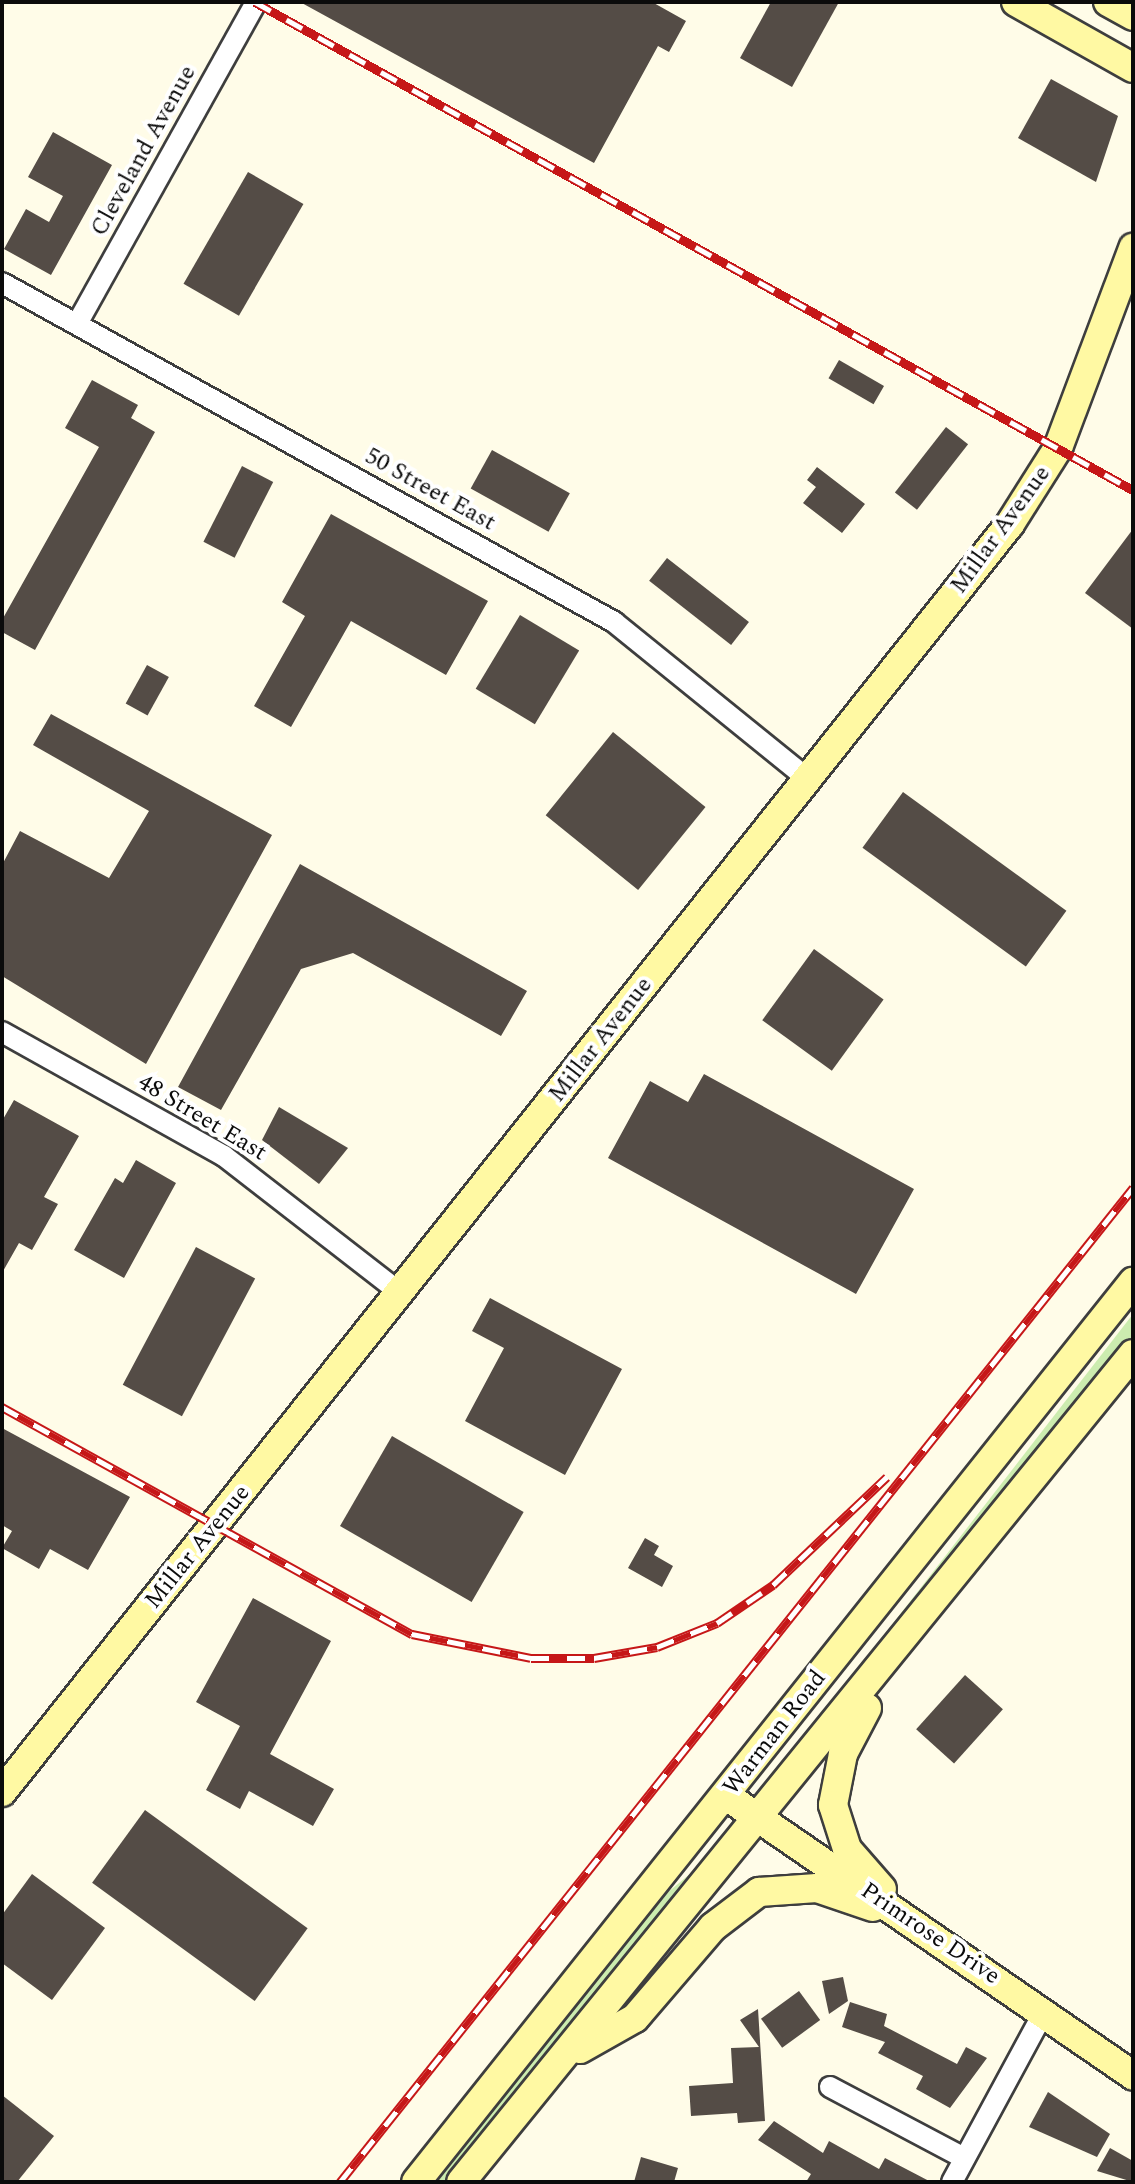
<!DOCTYPE html>
<html>
<head>
<meta charset="utf-8">
<style>
	body { margin:0 }
	#map { position:relative; width:1135px; height:2184px; overflow:hidden; background:#fffce8; font-family:Spectral,serif }
	div>[style] { position:absolute }
	.green>* { inset:0; background:#ccecaf }
	.building>* { inset:0; background:#544c46; transform-origin:0 0 }
	.roads { filter:drop-shadow(2px 0 #3e3e3e) drop-shadow(-2px 0 #3e3e3e) drop-shadow(0 2px #3e3e3e) drop-shadow(0 -2px #3e3e3e) }
	.street>* { height:20px; margin:-10px; padding:0 10px; transform-origin:10px; border-radius:10px; background:#fff }
	.secondary>* { height:28px; margin:-14px; padding:0 14px; transform-origin:14px; border-radius:14px; background:#fff9a3 }
	.rail>* { height:9px; margin-top:-4.5px; transform-origin:0; background:repeating-linear-gradient(90deg,#fff 0 18px,#c61718 0 36px); box-sizing:border-box; border-block:2px solid #c61718 }
	span { translate:-50% -50%; white-space:nowrap; text-align:center; line-height:1.15; -webkit-text-stroke:8px #fff; paint-order:stroke }
	.street-label { font-size:24px; color:#0b0b0b }
	.frame { position:absolute; inset:0; border:4px solid #0b0b0b; pointer-events:none }
</style>
</head>
<body>
<div id="map">
	<div class="green">
		<div style="clip-path:polygon(1133px 1314px,1133px 1336px,783px 1776px,777px 1773px)"></div>
		<div style="clip-path:polygon(726px 1844px,444px 2182px,437px 2182px,661px 1898px)"></div>
	</div>
	<div class="building">
		<div style="clip-path:polygon(300px 2px,652px 2px,686px 21px,669px 52px,658px 46px,594px 163px)"></div>
		<div style="clip-path:polygon(771px 2px,839px 2px,792px 87px,740px 58px)"></div>
		<div style="clip-path:polygon(1051px 79px,1118px 116px,1096px 182px,1018px 138px)"></div>
		<div style="clip-path:polygon(53px 132px,112px 165px,51px 275px,4px 249px,26px 209px,49px 222px,63px 196px,28px 177px)"></div>
		<div style="left:248px;top:172px;width:64px;height:129px;rotate:30deg"></div>
		<div style="left:839px;top:360px;width:52px;height:21px;rotate:30deg"></div>
		<div style="clip-path:polygon(92px 380px,138px 405px,131px 418px,155px 432px,35px 650px,2px 632px,2px 620px,99px 447px,65px 428px)"></div>
		<div style="left:946px;top:427px;width:28px;height:83px;rotate:38deg"></div>
		<div style="left:492px;top:450px;width:89px;height:44px;rotate:29deg"></div>
		<div style="left:242px;top:466px;width:35px;height:85px;rotate:27deg"></div>
		<div style="clip-path:polygon(817px 467px,865px 504px,842px 533px,803px 503px,816px 487px,807px 480px)"></div>
		<div style="clip-path:polygon(331px 514px,488px 601px,446px 675px,351px 621px,291px 727px,254px 706px,305px 616px,282px 602px)"></div>
		<div style="clip-path:polygon(1133px 529px,1133px 629px,1085px 593px)"></div>
		<div style="left:667px;top:558px;width:104px;height:29px;rotate:38deg"></div>
		<div style="left:520px;top:615px;width:69px;height:86px;rotate:31deg"></div>
		<div style="left:147px;top:665px;width:25px;height:44px;rotate:29deg"></div>
		<div style="clip-path:polygon(51px 714px,272px 835px,146px 1064px,2px 976px,2px 865px,20px 831px,109px 878px,149px 811px,33px 745px)"></div>
		<div style="left:613px;top:732px;width:119px;height:107px;rotate:39deg"></div>
		<div style="left:903px;top:792px;width:202px;height:69px;rotate:36deg"></div>
		<div style="clip-path:polygon(300px 864px,527px 991px,501px 1036px,353px 953px,301px 969px,221px 1110px,178px 1087px)"></div>
		<div style="left:814px;top:949px;width:86px;height:88px;rotate:36deg"></div>
		<div style="clip-path:polygon(704px 1074px,914px 1189px,856px 1294px,608px 1158px,650px 1081px,688px 1102px)"></div>
		<div style="clip-path:polygon(14px 1100px,79px 1136px,44px 1197px,58px 1204px,32px 1250px,19px 1243px,2px 1273px,2px 1121px)"></div>
		<div style="clip-path:polygon(279px 1107px,348px 1148px,319px 1184px,262px 1140px)"></div>
		<div style="clip-path:polygon(136px 1160px,176px 1183px,124px 1278px,74px 1250px,115px 1178px,123px 1183px)"></div>
		<div style="left:196px;top:1247px;width:67px;height:156px;rotate:28deg"></div>
		<div style="clip-path:polygon(490px 1298px,622px 1369px,565px 1475px,465px 1421px,504px 1348px,472px 1331px)"></div>
		<div style="clip-path:polygon(2px 1428px,130px 1497px,88px 1570px,50px 1549px,39px 1569px,2px 1548px,12px 1531px,2px 1525px)"></div>
		<div style="left:392px;top:1436px;width:152px;height:104px;rotate:30deg"></div>
		<div style="clip-path:polygon(645px 1538px,659px 1546px,654px 1555px,673px 1566px,662px 1587px,628px 1568px)"></div>
		<div style="clip-path:polygon(253px 1598px,331px 1641px,270px 1754px,334px 1789px,313px 1826px,249px 1791px,240px 1809px,206px 1790px,240px 1726px,196px 1702px)"></div>
		<div style="left:965px;top:1675px;width:51px;height:73px;rotate:42deg"></div>
		<div style="left:145px;top:1810px;width:201px;height:90px;rotate:36deg"></div>
		<div style="clip-path:polygon(32px 1874px,105px 1928px,52px 2000px,2px 1963px,2px 1915px)"></div>
		<div style="clip-path:polygon(843px 1977px,848px 2001px,829px 2014px,822px 1981px)"></div>
		<div style="left:799px;top:1991px;width:36px;height:47px;rotate:54deg"></div>
		<div style="clip-path:polygon(850px 2002px,887px 2014px,884px 2026px,957px 2064px,966px 2047px,987px 2058px,950px 2108px,916px 2089px,923px 2076px,878px 2053px,885px 2042px,842px 2027px)"></div>
		<div style="clip-path:polygon(758px 2009px,765px 2121px,738px 2123px,737px 2113px,691px 2116px,689px 2086px,733px 2083px,731px 2048px,759px 2047px,740px 2020px)"></div>
		<div style="clip-path:polygon(1048px 2092px,1110px 2134px,1097px 2157px,1029px 2127px)"></div>
		<div style="clip-path:polygon(2px 2095px,54px 2136px,17px 2182px,2px 2182px)"></div>
		<div style="clip-path:polygon(774px 2121px,823px 2153px,829px 2141px,879px 2169px,885px 2158px,931px 2182px,806px 2182px,811px 2174px,758px 2140px)"></div>
		<div style="clip-path:polygon(1110px 2148px,1133px 2161px,1133px 2182px,1097px 2171px)"></div>
		<div style="clip-path:polygon(641px 2157px,678px 2168px,674px 2182px,634px 2182px)"></div>
	</div>
	<div class="roads">
		<div class="street">
			<div style="left:2px;top:283px;width:700px;rotate:28.98deg"></div>
			<div style="left:614px;top:622px;width:250px;rotate:39deg"></div>
			<div style="left:77px;top:324px;width:368px;rotate:-60.9deg"></div>
			<div style="left:2px;top:1032px;width:254px;rotate:29.2deg"></div>
			<div style="left:224px;top:1156px;width:225px;rotate:37.8deg"></div>
			<div style="left:830px;top:2087px;width:152px;rotate:27.9deg"></div>
			<div style="left:952px;top:2182px;width:193px;rotate:-61.6deg"></div>
		</div>
		<div class="secondary">
			<div style="left:1016px;top:2px;width:134px;rotate:29.4deg"></div>
			<div style="left:1108px;top:2px;width:29px;rotate:29deg"></div>
			<div style="left:867px;top:1708px;width:52px;rotate:117.6deg"></div>
			<div style="left:843px;top:1754px;width:52px;rotate:101.1deg"></div>
			<div style="left:833px;top:1805px;width:46px;rotate:72.3deg"></div>
			<div style="left:847px;top:1849px;width:53px;rotate:48.8deg"></div>
			<div style="left:2px;top:1792px;width:1620px;rotate:-51.52deg"></div>
			<div style="left:1010px;top:524px;width:90px;rotate:-57.7deg"></div>
			<div style="left:1058px;top:448px;width:214px;rotate:-69.4deg"></div>
			<div style="left:725px;top:1795px;width:495px;rotate:34.5deg"></div>
			<div style="left:580px;top:2049px;width:63px;rotate:-29.4deg"></div>
			<div style="left:635px;top:2018px;width:120px;rotate:-49.4deg"></div>
			<div style="left:713px;top:1927px;width:58px;rotate:-37.3deg"></div>
			<div style="left:759px;top:1892px;width:58px;rotate:-3.9deg"></div>
			<div style="left:817px;top:1888px;width:59px;rotate:18.7deg"></div>
			<div style="left:416px;top:2182px;width:1151px;rotate:-51.46deg"></div>
			<div style="left:461px;top:2182px;width:1066px;rotate:-50.94deg"></div>
		</div>
	</div>
	<div class="rail">
		<div style="left:255px;top:2px;width:1005px;rotate:29.07deg"></div>
		<div style="left:2px;top:1407px;width:469px;rotate:29deg"></div>
		<div style="left:412px;top:1634px;width:121px;rotate:11.4deg"></div>
		<div style="left:531px;top:1658px;width:63px"></div>
		<div style="left:594px;top:1658px;width:64px;rotate:-9.9deg"></div>
		<div style="left:657px;top:1647px;width:65px;rotate:-21.8deg"></div>
		<div style="left:717px;top:1623px;width:68px;rotate:-34.2deg"></div>
		<div style="left:773px;top:1585px;width:157px;rotate:-43.5deg"></div>
		<div style="left:340px;top:2182px;width:1272px;rotate:-51.42deg"></div>
	</div>
	<div class="street-label">
		<span style="left:144px;top:151px;rotate:-61deg">Cleveland Avenue</span>
		<span style="left:430px;top:490px;rotate:29deg">50 Street East</span>
		<span style="left:1001px;top:530px;rotate:-54deg">Millar Avenue</span>
		<span style="left:601px;top:1040px;rotate:-52deg">Millar Avenue</span>
		<span style="left:202px;top:1118px;rotate:31deg">48 Street East</span>
		<span style="left:198px;top:1547px;rotate:-51deg">Millar Avenue</span>
		<span style="left:775px;top:1733px;rotate:-52deg">Warman Road</span>
		<span style="left:930px;top:1934px;rotate:34deg">Primrose Drive</span>
	</div>
	<div class="frame"></div>
</div>
</body>
</html>
